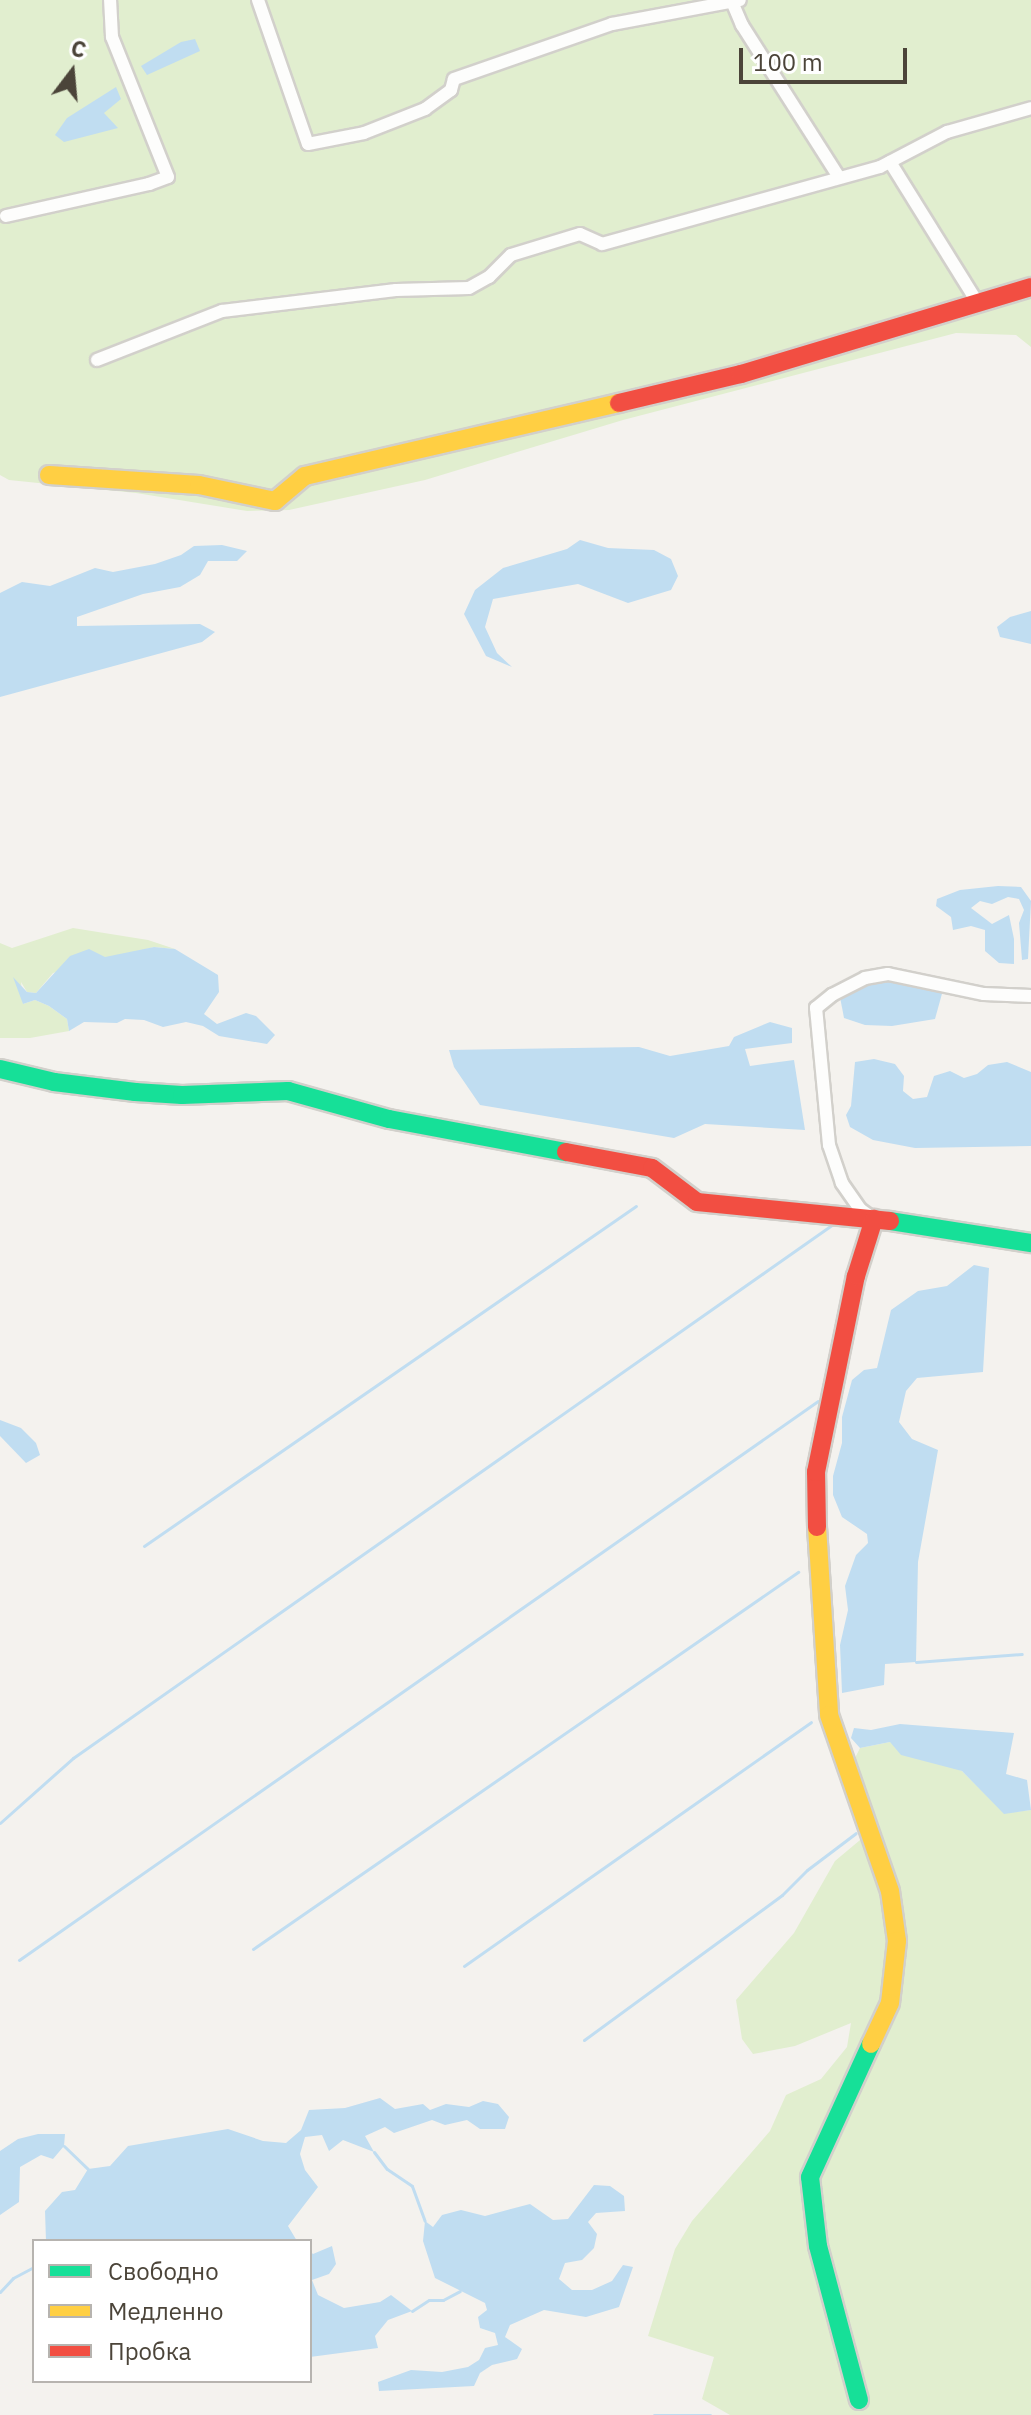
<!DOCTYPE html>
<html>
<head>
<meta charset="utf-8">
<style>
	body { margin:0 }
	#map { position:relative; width:1031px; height:2415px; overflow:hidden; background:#f4f2ee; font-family:"IBM Plex Sans",sans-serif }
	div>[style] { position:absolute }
	.green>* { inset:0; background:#e1eecf }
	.water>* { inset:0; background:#c0ddf1 }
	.stream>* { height:3px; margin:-1.5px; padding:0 1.5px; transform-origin:1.5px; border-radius:1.5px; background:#c0ddf1 }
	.roads { filter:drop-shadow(2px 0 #d2d0cb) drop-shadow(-2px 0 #d2d0cb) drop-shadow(0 2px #d2d0cb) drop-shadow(0 -2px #d2d0cb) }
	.street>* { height:12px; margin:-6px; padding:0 6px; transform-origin:6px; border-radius:6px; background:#fdfdfc }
	.fast>* { height:18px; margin:-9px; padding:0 9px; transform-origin:9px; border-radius:9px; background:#16e098 }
	.slow>* { height:18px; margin:-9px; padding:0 9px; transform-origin:9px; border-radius:9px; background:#ffcf43 }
	.jam>* { height:18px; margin:-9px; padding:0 9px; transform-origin:9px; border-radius:9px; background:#f24e42 }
	span { translate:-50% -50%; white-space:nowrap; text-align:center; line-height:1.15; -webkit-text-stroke:8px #fff; paint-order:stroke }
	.legend { position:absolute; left:32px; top:2239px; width:280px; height:144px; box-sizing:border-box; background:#fff; border:2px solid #b7b4b0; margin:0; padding:10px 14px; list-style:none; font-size:24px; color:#4b4439 }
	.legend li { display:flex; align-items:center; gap:16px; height:40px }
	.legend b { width:40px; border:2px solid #b7b4b0 }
	.north { position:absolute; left:32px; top:32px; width:80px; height:80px; -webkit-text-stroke:6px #fff; paint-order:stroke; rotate:16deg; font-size:22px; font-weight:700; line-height:32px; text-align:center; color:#4b4439 }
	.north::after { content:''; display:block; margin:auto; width:28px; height:36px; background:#4b4439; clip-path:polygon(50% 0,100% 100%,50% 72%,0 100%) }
	.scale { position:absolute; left:739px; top:48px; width:168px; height:36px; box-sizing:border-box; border:4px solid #4b4439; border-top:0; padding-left:10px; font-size:24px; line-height:28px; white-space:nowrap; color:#4b4439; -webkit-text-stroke:6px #fff; paint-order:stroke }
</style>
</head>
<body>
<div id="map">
	<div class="green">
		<div style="clip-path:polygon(0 0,1031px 0,1031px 347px,1016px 335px,956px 333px,623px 420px,425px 480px,289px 510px,247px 511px,136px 493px,9px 480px,0 475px)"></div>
		<div style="clip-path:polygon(73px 928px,148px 940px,175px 949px,154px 947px,53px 973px,36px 993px,27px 992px,21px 982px,23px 1004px,35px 1000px,49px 1006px,67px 1019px,69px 1031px,30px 1038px,0 1038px,0 943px,12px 948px)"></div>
		<div style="clip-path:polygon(890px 1742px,962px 1771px,1004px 1813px,1031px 1810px,1031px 2415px,730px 2415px,702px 2399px,714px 2357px,648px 2336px,675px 2249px,692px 2221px,770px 2131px,786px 2095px,821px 2079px,847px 2047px,851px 2023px,795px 2046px,753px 2054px,742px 2039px,736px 2000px,794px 1933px,835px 1861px,878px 1825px,855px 1758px,860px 1748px)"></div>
	</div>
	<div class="water">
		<div style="clip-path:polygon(195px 39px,200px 51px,147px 75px,141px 66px,181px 42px)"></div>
		<div style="clip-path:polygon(116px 87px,121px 99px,104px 113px,118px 128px,64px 142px,55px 135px,67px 118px)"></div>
		<div style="clip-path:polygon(580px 540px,608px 548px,654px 550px,671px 559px,678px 576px,671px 590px,628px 603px,578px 584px,493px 599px,485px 627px,497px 653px,512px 667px,486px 656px,464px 614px,475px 590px,503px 568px,567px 549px)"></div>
		<div style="clip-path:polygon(222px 545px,247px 551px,237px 561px,208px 561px,200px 575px,180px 587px,143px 594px,77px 617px,77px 626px,200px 624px,215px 632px,202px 642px,0 697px,0 593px,22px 582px,50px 586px,95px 568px,113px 572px,155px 564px,181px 555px,194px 546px)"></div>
		<div style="clip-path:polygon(1031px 611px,1031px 644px,1000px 637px,997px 627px,1010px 617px)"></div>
		<div style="clip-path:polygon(998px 886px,1021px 887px,1031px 901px,1028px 959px,1022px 960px,1019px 923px,1024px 910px,1019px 899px,1008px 897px,992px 904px,980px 901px,971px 908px,992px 924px,1009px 915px,1014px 939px,1014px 964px,999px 963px,985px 951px,985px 930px,971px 926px,953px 930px,951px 917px,936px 906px,937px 899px,960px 890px)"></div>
		<div style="clip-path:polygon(154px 947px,175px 949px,218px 975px,219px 992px,204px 1014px,217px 1024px,246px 1013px,256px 1016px,275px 1035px,267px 1044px,219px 1036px,203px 1026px,186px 1022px,163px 1027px,144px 1020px,125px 1019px,117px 1023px,84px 1022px,69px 1031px,67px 1019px,49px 1006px,35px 1000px,23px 1004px,13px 977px,27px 992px,36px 993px,70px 956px,89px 949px,105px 957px)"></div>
		<div style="clip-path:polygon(884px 978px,943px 990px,935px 1019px,892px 1026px,865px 1025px,844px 1018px,840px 997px,857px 986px)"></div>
		<div style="clip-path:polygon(770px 1022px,792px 1028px,792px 1043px,745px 1049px,750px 1066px,794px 1060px,805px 1130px,705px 1124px,674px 1138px,480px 1105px,454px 1067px,449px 1050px,639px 1047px,670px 1056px,729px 1046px,734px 1037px)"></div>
		<div style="clip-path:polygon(874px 1059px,895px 1064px,904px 1076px,903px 1091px,913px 1099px,927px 1097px,934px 1076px,950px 1071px,964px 1078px,977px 1074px,988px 1065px,1007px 1062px,1031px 1072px,1031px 1146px,915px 1148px,873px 1140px,850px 1127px,846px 1115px,851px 1106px,855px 1062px)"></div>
		<div style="clip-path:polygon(974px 1265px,989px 1268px,983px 1372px,917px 1378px,906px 1391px,899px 1422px,912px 1439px,938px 1450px,918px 1562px,916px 1662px,885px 1664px,884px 1685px,842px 1693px,840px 1645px,848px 1610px,845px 1586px,856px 1555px,868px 1543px,867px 1534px,842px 1517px,833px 1495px,833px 1476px,842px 1443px,842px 1417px,852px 1380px,864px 1370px,877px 1368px,891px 1310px,918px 1291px,947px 1286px)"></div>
		<div style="clip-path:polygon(0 1420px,21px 1428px,36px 1443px,40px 1455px,26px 1463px,0 1436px)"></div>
		<div style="clip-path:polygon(900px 1724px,1014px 1733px,1006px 1774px,1027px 1780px,1031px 1810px,1004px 1814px,962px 1771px,901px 1755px,890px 1742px,860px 1748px,851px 1738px,854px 1728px,871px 1730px)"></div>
		<div style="clip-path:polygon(380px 2098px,395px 2109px,423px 2104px,430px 2110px,446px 2104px,469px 2107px,483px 2101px,498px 2104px,509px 2117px,505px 2129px,480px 2129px,467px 2120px,445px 2125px,432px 2120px,394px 2133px,385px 2127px,365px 2136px,374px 2152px,343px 2140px,329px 2151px,322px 2135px,305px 2137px,300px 2154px,305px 2170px,318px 2187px,288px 2226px,297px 2241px,46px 2241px,45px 2211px,62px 2192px,75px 2190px,88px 2169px,110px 2166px,128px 2146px,228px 2129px,263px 2141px,286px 2143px,301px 2130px,309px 2110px,345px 2108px)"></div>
		<div style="clip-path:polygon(38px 2134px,65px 2134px,64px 2146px,53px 2159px,41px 2155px,20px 2167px,19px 2202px,0 2215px,0 2151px,18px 2139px)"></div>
		<div style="clip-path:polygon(594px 2185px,610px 2186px,624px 2196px,625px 2211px,596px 2213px,588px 2222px,597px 2234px,594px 2248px,582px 2260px,565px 2263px,559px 2279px,572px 2290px,592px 2290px,612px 2281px,623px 2265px,633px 2267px,619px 2307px,586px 2317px,544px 2310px,510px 2325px,505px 2337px,522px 2349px,517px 2359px,492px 2365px,480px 2373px,474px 2386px,379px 2391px,378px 2382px,411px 2370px,442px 2372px,468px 2367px,479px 2360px,485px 2348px,498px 2345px,495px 2333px,480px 2328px,478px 2317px,487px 2310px,485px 2303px,435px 2278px,423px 2241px,425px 2221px,433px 2227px,442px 2215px,461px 2210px,485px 2216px,530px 2204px,553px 2220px,568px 2219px)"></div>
		<div style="clip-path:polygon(332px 2246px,336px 2264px,329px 2274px,312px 2280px,318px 2295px,344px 2308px,380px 2302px,391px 2295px,412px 2311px,388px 2320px,375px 2336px,378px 2348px,310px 2357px,310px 2251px,313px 2254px)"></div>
	</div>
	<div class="stream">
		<div style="left:144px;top:1546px;width:598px;rotate:-34.65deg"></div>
		<div style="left:916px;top:1662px;width:106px;rotate:-4.3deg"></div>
		<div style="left:0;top:1823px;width:98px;rotate:-41.7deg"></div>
		<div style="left:73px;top:1758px;width:929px;rotate:-35.09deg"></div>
		<div style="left:253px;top:1949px;width:663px;rotate:-34.67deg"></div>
		<div style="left:19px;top:1960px;width:975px;rotate:-34.98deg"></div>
		<div style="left:464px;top:1966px;width:424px;rotate:-35.1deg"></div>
		<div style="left:584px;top:2040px;width:245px;rotate:-36.2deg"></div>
		<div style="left:782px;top:1895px;width:35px;rotate:-45deg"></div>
		<div style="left:807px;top:1870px;width:61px;rotate:-37.1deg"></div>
		<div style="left:64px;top:2146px;width:33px;rotate:44deg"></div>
		<div style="left:374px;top:2152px;width:21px;rotate:53deg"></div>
		<div style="left:387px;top:2169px;width:30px;rotate:34deg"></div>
		<div style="left:412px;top:2186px;width:37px;rotate:70deg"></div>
		<div style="left:0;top:2292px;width:19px;rotate:-47deg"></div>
		<div style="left:13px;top:2278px;width:24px;rotate:-28deg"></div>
		<div style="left:412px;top:2311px;width:20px;rotate:-33deg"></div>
		<div style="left:429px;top:2300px;width:14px"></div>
		<div style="left:443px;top:2300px;width:19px;rotate:-28deg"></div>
		<div style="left:654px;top:2415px;width:56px"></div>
	</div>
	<div class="roads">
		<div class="street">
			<div style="left:258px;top:0;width:152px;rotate:70.9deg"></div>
			<div style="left:308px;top:144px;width:57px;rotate:-11.1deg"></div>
			<div style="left:364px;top:133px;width:66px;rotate:-21.5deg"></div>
			<div style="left:425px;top:109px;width:32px;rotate:-36deg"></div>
			<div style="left:451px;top:90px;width:11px;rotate:-75deg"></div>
			<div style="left:454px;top:79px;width:167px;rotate:-19.2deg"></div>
			<div style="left:612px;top:24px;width:130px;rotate:-10.6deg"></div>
			<div style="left:733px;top:4px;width:23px;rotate:67deg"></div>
			<div style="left:742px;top:25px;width:180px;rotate:57.5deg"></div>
			<div style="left:890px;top:162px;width:168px;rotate:58.1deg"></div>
			<div style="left:6px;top:216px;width:147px;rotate:-12.6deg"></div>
			<div style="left:149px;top:184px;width:20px;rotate:-20deg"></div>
			<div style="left:168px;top:177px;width:151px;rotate:-111.8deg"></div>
			<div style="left:112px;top:37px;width:37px;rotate:-93deg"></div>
			<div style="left:97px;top:360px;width:134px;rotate:-21.4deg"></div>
			<div style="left:222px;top:311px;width:175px;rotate:-6.9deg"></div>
			<div style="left:396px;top:290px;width:73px;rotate:-1.6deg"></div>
			<div style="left:469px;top:288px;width:23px;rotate:-29deg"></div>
			<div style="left:489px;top:277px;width:31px;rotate:-45deg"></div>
			<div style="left:511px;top:255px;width:72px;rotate:-16.9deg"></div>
			<div style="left:580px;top:234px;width:24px;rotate:24deg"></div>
			<div style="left:602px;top:244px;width:288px;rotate:-15.5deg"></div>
			<div style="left:880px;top:167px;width:76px;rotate:-27.6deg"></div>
			<div style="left:947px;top:132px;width:87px;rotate:-15.9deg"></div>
			<div style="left:871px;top:1217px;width:14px;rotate:-144deg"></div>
			<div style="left:860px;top:1209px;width:32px;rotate:-125deg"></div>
			<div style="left:842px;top:1183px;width:40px;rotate:-108.9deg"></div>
			<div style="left:829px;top:1145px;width:138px;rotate:-95.4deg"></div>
			<div style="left:816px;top:1008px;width:21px;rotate:-39deg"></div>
			<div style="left:832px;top:995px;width:37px;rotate:-27deg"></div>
			<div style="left:865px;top:978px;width:23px;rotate:-10deg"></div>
			<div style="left:888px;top:974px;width:98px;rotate:11.8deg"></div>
			<div style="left:984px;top:994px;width:47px;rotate:2.4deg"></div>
		</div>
		<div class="fast">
			<div style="left:0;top:1069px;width:56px;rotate:13.5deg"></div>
			<div style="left:54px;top:1082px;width:82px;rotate:7deg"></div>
			<div style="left:135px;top:1092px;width:47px;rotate:3.7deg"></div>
			<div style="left:182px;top:1095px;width:106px;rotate:-2.2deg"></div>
			<div style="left:288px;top:1091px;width:105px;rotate:15.5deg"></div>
			<div style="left:389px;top:1119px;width:180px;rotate:10.6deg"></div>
			<div style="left:890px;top:1221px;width:143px;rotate:8.9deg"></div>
			<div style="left:859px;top:2400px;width:159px;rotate:-104.9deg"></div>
			<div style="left:818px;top:2246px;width:69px;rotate:-96.6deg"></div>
			<div style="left:810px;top:2177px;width:146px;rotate:-65.4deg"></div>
		</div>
		<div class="slow">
			<div style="left:49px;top:475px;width:150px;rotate:3.8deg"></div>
			<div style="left:199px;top:485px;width:78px;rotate:11.9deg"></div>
			<div style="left:275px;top:501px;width:39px;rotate:-40deg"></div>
			<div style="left:305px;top:476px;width:322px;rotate:-13.1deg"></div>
			<div style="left:817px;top:1527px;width:188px;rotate:86.3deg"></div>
			<div style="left:829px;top:1715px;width:186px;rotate:70.9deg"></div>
			<div style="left:890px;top:1891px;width:50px;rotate:82deg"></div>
			<div style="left:897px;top:1941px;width:62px;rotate:96.4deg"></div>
			<div style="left:890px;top:2003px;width:45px;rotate:114.9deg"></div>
		</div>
		<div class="jam">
			<div style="left:619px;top:403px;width:125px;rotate:-13.4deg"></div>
			<div style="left:741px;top:374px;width:303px;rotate:-16.7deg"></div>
			<div style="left:566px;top:1152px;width:87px;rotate:10.5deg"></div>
			<div style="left:652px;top:1168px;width:56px;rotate:37.1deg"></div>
			<div style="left:697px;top:1202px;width:194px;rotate:5.6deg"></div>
			<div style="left:817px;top:1527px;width:55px;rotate:-91deg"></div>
			<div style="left:816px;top:1472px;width:200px;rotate:-78.5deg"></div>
			<div style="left:856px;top:1276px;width:60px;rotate:-72.5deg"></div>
		</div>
	</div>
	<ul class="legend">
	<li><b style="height:10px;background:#16e098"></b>Свободно</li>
	<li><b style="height:10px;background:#ffcf43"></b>Медленно</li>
	<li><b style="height:10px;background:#f24e42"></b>Пробка</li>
	</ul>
	<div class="north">С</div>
	<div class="scale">100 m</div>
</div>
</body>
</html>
